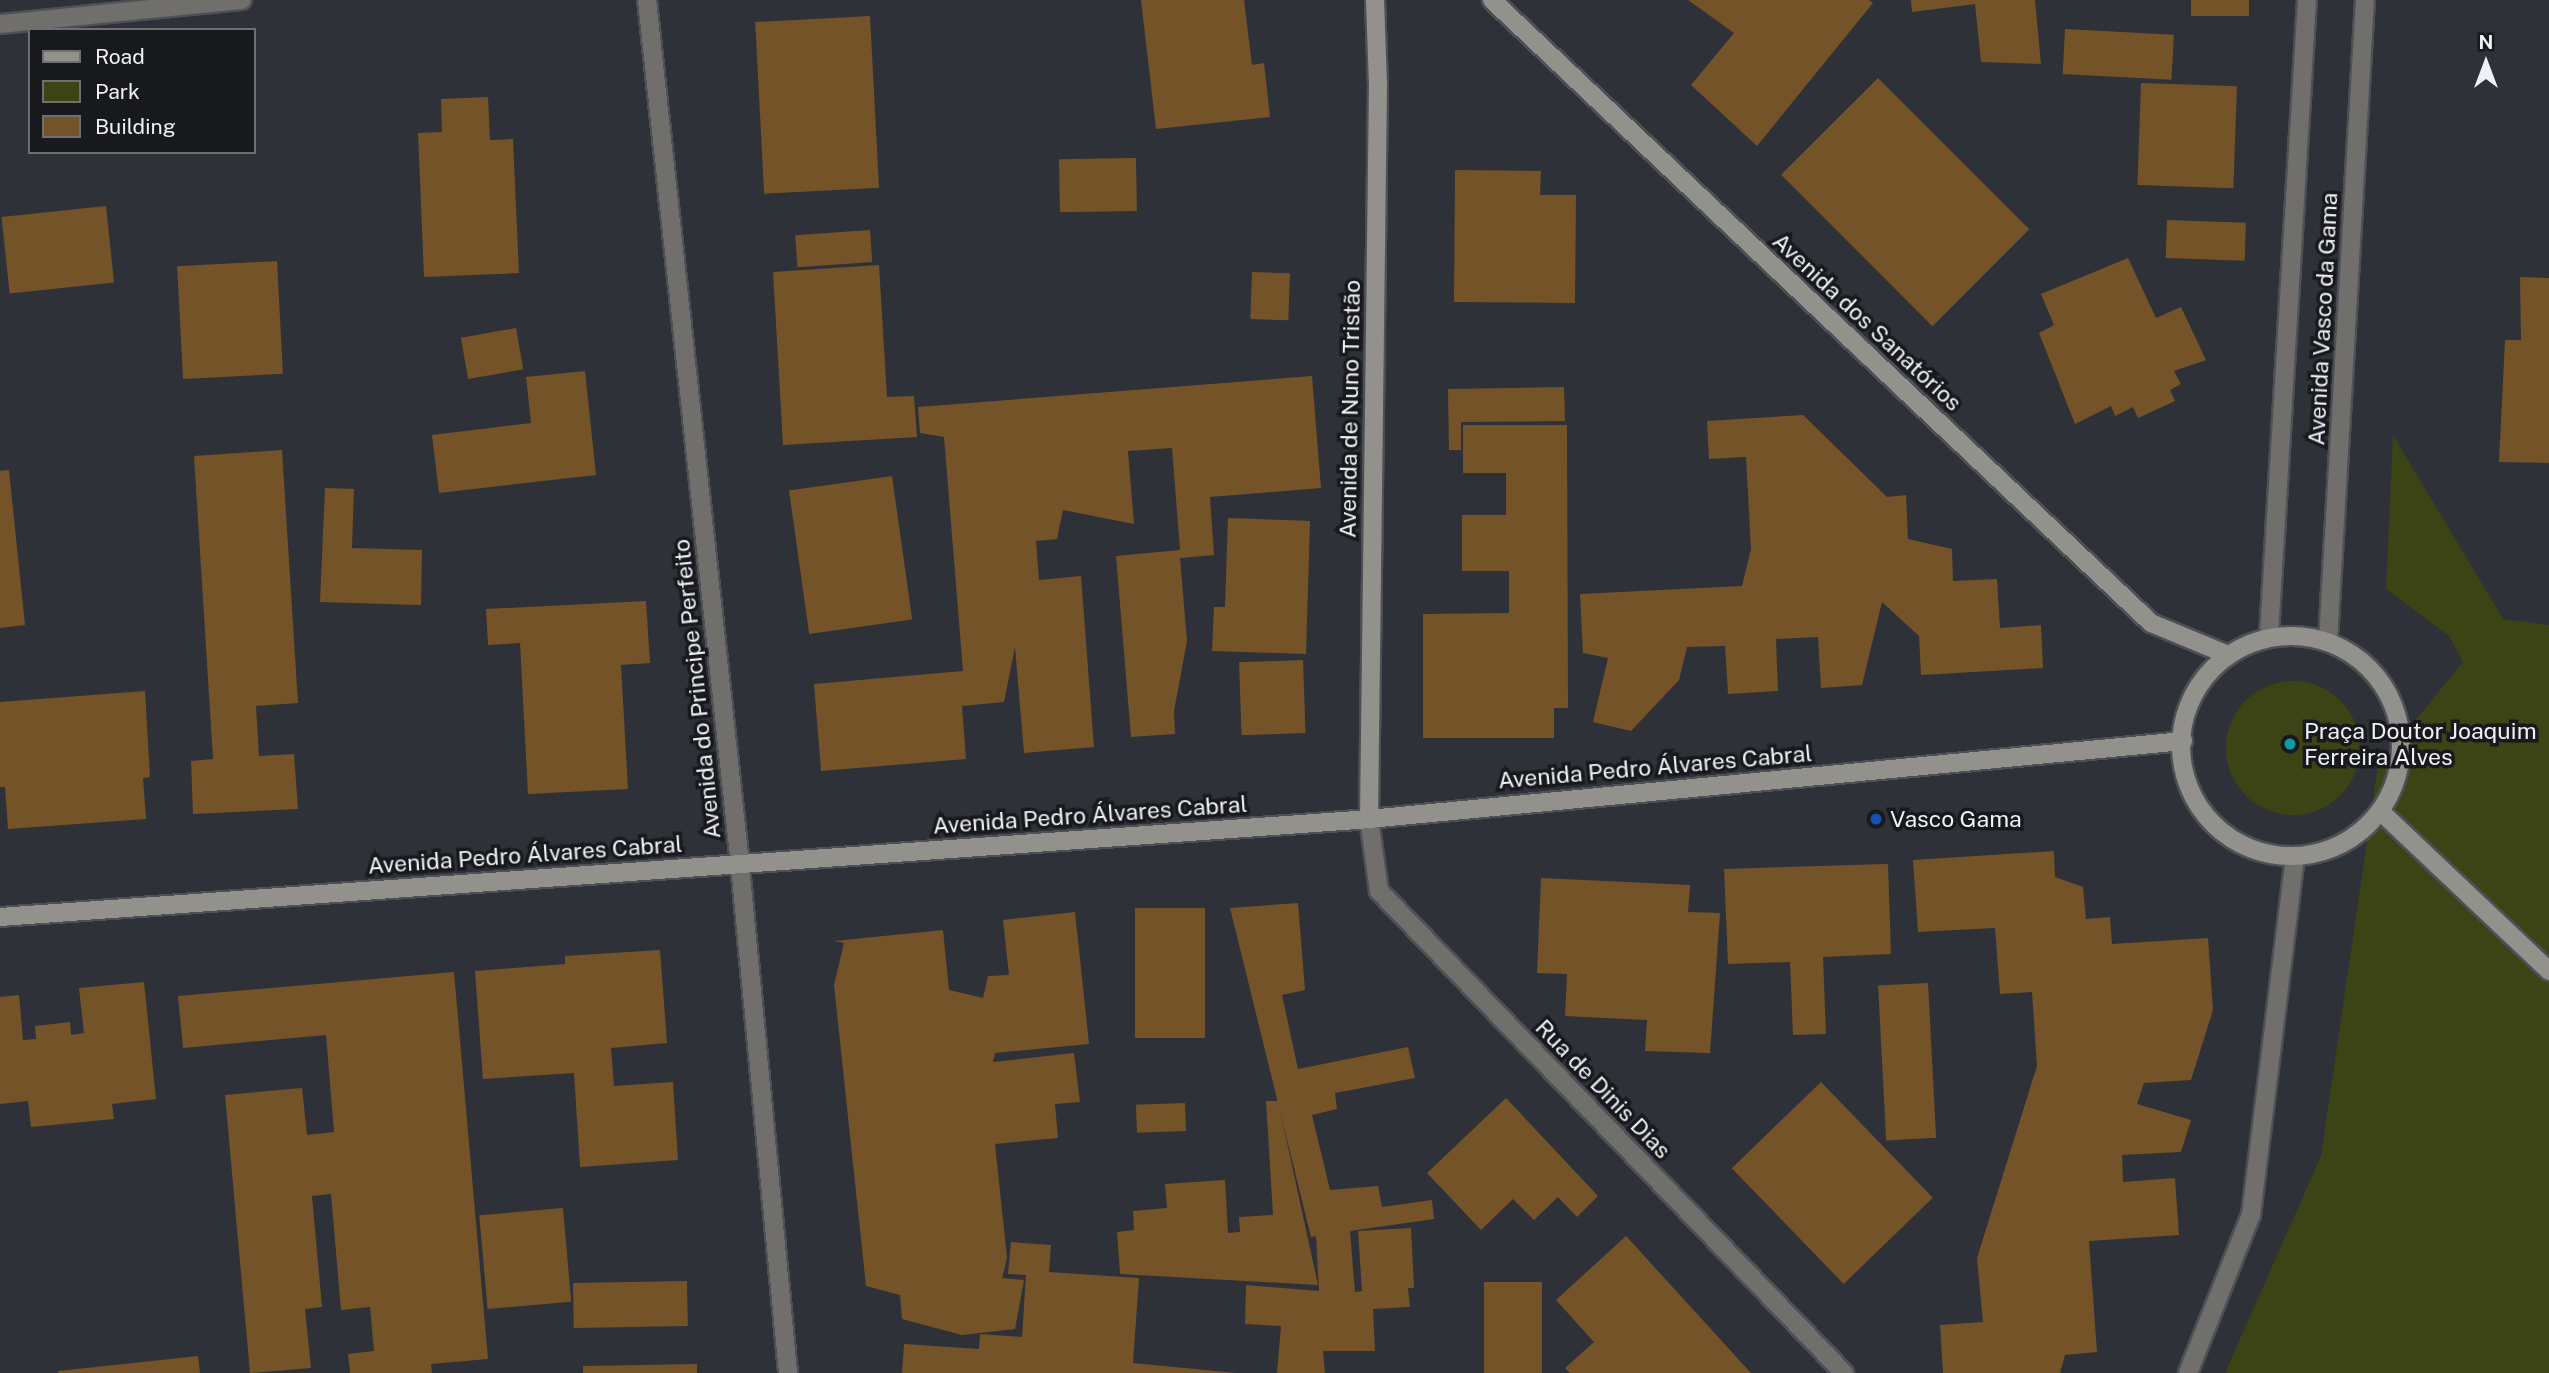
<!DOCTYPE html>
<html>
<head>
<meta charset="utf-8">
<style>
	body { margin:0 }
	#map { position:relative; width:2549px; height:1373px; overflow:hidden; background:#2e3138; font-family:"Public Sans",sans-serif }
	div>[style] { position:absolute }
	.green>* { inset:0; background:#3c4314 }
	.round { border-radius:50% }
	.building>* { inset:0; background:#755328; transform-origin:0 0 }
	.roads { filter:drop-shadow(2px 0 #4d5056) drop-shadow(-2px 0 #4d5056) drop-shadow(0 2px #4d5056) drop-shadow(0 -2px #4d5056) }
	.street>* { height:18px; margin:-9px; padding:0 9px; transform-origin:9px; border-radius:9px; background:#706f6b }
	.secondary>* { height:18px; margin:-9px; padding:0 9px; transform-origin:9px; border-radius:9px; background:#93918b }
	.secondary>.ring { margin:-9px; padding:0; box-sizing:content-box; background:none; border:18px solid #93918b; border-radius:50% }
	.dots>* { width:19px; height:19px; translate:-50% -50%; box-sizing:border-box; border:4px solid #18191c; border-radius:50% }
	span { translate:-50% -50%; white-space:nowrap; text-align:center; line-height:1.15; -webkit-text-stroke:7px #18191c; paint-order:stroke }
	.street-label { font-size:23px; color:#eff1f6 }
	.poi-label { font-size:23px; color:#eff1f6 }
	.left { translate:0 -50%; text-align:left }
	.legend { position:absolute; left:28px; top:28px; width:228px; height:126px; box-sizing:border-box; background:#18191c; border:2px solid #6e6f73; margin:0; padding:9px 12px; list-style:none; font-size:21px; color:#eff1f6 }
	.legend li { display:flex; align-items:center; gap:14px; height:35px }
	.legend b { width:35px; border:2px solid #6e6f73 }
	.north { position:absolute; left:2451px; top:28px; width:70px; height:70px; -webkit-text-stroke:5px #18191c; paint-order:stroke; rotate:0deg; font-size:19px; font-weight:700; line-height:28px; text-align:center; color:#eff1f6 }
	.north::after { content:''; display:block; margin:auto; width:24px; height:32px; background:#eff1f6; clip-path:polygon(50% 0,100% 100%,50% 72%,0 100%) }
</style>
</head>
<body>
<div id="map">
	<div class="green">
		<div style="clip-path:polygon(2393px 435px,2503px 619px,2549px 625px,2549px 1373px,2225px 1373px,2321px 1156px,2378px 766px,2463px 662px,2449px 636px,2386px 589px)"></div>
		<div class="round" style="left:2226px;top:681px;width:134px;height:134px"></div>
	</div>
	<div class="building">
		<div style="clip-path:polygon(1141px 0,1244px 0,1252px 65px,1264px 63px,1270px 117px,1156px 129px)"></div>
		<div style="clip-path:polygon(1688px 0,1869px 0,1873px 3px,1757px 146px,1691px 85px,1734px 33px)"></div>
		<div style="clip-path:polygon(1911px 0,2035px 0,2041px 64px,1981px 62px,1975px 4px,1912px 12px)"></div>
		<div style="left:2191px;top:0;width:58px;height:16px"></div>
		<div style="left:870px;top:16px;width:172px;height:115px;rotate:87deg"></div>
		<div style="left:2065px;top:29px;width:109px;height:45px;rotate:3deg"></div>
		<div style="left:1878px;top:78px;width:214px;height:137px;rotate:45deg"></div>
		<div style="left:2141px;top:83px;width:96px;height:102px;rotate:2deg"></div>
		<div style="clip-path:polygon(488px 97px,490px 140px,513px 139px,519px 273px,424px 277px,418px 133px,442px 132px,441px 99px)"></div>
		<div style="left:1136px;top:158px;width:53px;height:77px;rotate:89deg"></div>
		<div style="clip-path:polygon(1455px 170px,1541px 171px,1540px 195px,1576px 195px,1575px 303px,1454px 302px)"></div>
		<div style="left:106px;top:206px;width:77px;height:105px;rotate:84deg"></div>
		<div style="left:2167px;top:220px;width:79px;height:38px;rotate:2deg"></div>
		<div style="left:870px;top:230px;width:32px;height:75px;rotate:86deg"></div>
		<div style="clip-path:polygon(2128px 258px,2156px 318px,2181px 307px,2206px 360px,2174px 371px,2181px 384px,2170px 390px,2175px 401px,2138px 418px,2133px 407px,2115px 416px,2111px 406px,2075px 424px,2039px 333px,2054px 325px,2041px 294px)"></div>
		<div style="left:277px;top:261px;width:113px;height:100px;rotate:87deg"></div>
		<div style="clip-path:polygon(879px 265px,887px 397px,914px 396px,917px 437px,783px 445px,773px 272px)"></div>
		<div style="left:1252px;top:272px;width:38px;height:47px;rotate:2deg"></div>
		<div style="clip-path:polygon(2520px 277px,2549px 278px,2549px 463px,2499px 462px,2505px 340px,2521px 340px)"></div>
		<div style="left:516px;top:328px;width:42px;height:56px;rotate:80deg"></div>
		<div style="clip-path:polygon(585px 371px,596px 475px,439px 493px,432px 435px,531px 423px,526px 377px)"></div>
		<div style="clip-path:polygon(1312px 376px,1321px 488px,1210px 497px,1214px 555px,1180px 558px,1187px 641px,1174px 711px,1175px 734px,1131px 737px,1116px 556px,1180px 550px,1172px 448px,1128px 451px,1134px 524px,1063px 510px,1057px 539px,1036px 541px,1039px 580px,1081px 576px,1094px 747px,1024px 753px,1015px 647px,1004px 702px,962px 706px,966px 759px,821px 771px,814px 684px,963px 671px,944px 437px,920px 433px,918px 407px)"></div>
		<div style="clip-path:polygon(1564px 387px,1565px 421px,1461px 422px,1461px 450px,1449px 450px,1448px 389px)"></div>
		<div style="clip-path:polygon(1803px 415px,1887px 497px,1906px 495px,1908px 539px,1952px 549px,1953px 581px,1997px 579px,2000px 628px,2041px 625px,2043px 668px,1921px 675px,1919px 636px,1882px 602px,1862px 685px,1821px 688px,1818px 637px,1776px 639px,1778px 691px,1728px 694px,1725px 646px,1687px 647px,1679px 680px,1631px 731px,1593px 722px,1608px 658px,1583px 653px,1580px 594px,1742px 586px,1751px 549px,1746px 457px,1709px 459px,1707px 421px)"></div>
		<div style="clip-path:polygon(1463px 425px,1567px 425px,1568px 708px,1554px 708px,1554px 738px,1423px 738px,1423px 614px,1509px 613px,1509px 571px,1462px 571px,1462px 515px,1506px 515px,1506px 473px,1463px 473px)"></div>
		<div style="clip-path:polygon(282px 450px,298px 703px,256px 706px,259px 756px,294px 754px,298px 809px,193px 814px,191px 761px,213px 759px,194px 456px)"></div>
		<div style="clip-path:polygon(9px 470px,25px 625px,0 628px,0 471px)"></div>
		<div style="left:892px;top:476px;width:145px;height:104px;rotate:82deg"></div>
		<div style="clip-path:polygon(325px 488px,354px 489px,352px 548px,422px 550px,421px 605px,320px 602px)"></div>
		<div style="clip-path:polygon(1228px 518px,1310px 521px,1306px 654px,1212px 651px,1214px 607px,1225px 607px)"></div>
		<div style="clip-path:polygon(646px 601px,650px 663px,621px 665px,628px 789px,528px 794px,520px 643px,488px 645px,486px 609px)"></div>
		<div style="left:1303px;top:660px;width:73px;height:64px;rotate:88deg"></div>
		<div style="clip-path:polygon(145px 691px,150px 777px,143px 778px,146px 819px,8px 829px,5px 787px,0 787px,0 702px)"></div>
		<div style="clip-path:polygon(2054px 851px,2055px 877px,2083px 887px,2086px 919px,2110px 917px,2112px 944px,2208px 938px,2213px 1010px,2191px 1080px,2144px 1083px,2137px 1104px,2191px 1120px,2181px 1152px,2122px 1155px,2123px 1182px,2175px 1178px,2179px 1235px,2089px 1241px,2097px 1352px,2065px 1355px,2060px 1373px,1943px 1373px,1940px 1325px,1983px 1322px,1977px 1258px,2037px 1066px,2032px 992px,2000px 994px,1995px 928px,1918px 932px,1913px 860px)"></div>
		<div style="clip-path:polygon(1888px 864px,1891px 954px,1823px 957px,1826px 1034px,1793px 1035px,1790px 962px,1728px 964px,1724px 869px)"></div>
		<div style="clip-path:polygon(1541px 878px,1690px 885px,1688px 912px,1720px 913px,1710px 1053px,1645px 1051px,1647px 1020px,1565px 1016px,1567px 974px,1537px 973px)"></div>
		<div style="clip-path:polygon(1298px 903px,1305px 990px,1282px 995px,1298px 1069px,1408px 1047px,1415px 1078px,1335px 1093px,1337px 1109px,1312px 1115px,1330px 1190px,1378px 1186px,1382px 1207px,1432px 1200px,1434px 1219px,1350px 1231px,1355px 1292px,1362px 1291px,1358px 1231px,1411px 1228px,1414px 1288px,1408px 1288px,1410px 1307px,1373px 1309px,1375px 1351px,1323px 1351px,1325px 1373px,1277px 1373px,1281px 1326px,1245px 1324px,1246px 1285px,1319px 1291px,1316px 1236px,1311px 1237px,1230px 908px)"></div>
		<div style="left:1135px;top:908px;width:70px;height:130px"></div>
		<div style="clip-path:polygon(1075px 912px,1089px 1044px,995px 1053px,993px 1062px,1074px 1053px,1080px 1102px,1055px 1104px,1058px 1138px,995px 1144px,1007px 1258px,1002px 1278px,1024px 1280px,1015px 1329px,962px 1335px,902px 1319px,900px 1295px,866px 1286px,834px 985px,844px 943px,834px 941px,943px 930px,949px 990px,983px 998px,988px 976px,1009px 975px,1003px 920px)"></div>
		<div style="clip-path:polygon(660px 950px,667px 1043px,611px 1048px,614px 1086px,673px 1082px,678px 1160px,580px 1167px,574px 1073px,483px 1079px,475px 971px,565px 964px,565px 956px)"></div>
		<div style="clip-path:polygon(454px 972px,488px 1359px,431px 1364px,432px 1373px,350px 1373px,348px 1354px,374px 1351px,370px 1307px,341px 1310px,331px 1194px,312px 1196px,322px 1307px,305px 1309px,311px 1368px,250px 1373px,225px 1095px,302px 1088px,307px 1135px,334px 1132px,326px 1035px,183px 1048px,178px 996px)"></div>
		<div style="clip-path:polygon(144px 982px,156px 1099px,112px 1104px,114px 1119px,31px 1127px,28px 1101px,0 1104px,0 997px,19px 995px,23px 1040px,36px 1039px,35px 1026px,70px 1022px,71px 1035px,84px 1033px,79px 988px)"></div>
		<div style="left:1928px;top:983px;width:155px;height:50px;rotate:87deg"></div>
		<div style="left:1821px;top:1082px;width:161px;height:124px;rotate:46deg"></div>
		<div style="clip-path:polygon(1506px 1098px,1598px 1196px,1577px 1217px,1558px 1197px,1534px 1220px,1513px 1199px,1481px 1230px,1427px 1173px)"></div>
		<div style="clip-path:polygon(1266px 1101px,1278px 1101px,1318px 1285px,1120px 1274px,1117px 1232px,1134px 1230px,1133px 1211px,1167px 1208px,1165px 1184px,1225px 1180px,1228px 1233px,1240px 1232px,1239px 1217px,1273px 1215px)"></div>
		<div style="left:1185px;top:1103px;width:28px;height:49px;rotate:88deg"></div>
		<div style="left:563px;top:1208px;width:94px;height:84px;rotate:85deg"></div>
		<div style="clip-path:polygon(1626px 1236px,1751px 1373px,1570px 1373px,1565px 1368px,1594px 1342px,1556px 1300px)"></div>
		<div style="clip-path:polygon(1011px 1242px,1051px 1245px,1049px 1272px,1139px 1278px,1133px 1363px,1236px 1373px,902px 1373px,904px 1344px,979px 1349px,980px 1334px,1022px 1337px,1026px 1275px,1008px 1274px)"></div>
		<div style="left:687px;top:1281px;width:45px;height:114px;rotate:89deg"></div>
		<div style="left:1484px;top:1282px;width:58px;height:91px"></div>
		<div style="clip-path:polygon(198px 1356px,200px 1373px,58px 1373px,58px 1371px)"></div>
		<div style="clip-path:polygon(697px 1364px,697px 1373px,583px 1373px,583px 1366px)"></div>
	</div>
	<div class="roads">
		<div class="street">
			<div style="left:647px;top:0;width:870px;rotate:83.86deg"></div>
			<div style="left:740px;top:865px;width:510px;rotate:84.6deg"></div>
			<div style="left:0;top:24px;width:243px;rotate:-5.7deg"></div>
			<div style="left:2269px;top:635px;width:636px;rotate:-86.58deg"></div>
			<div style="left:2328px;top:641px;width:642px;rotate:-86.7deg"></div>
			<div style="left:1369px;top:819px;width:73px;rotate:82.1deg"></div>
			<div style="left:1379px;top:891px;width:670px;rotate:46.03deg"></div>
			<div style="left:2188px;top:1373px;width:170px;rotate:-68.3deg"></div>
			<div style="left:2251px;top:1215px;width:361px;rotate:-83deg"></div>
		</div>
		<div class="secondary">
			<div style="left:1492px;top:0;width:907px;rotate:43.39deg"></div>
			<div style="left:2151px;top:623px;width:81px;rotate:22.5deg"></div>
			<div class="ring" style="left:2181px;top:636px;width:202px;height:202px"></div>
			<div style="left:2380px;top:811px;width:233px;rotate:43.4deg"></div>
			<div style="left:1369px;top:819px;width:733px;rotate:-89.3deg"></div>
			<div style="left:1378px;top:86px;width:86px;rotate:-92deg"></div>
			<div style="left:0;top:917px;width:1373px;rotate:-4.09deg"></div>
			<div style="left:1369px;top:819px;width:818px;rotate:-5.47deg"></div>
		</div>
	</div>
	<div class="dots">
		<div style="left:2290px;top:744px;background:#0f9aa8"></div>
		<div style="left:1876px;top:819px;background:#1a4fb4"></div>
	</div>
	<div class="street-label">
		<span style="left:2323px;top:319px;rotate:-87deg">Avenida Vasco da Gama</span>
		<span style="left:1867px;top:322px;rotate:43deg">Avenida dos Sanatórios</span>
		<span style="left:1350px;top:409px;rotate:-89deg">Avenida de Nuno Tristão</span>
		<span style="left:697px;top:689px;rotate:-96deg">Avenida do Principe Perfeito</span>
		<span style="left:1655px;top:767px;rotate:-5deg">Avenida Pedro Álvares Cabral</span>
		<span style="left:1090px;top:815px;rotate:-4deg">Avenida Pedro Álvares Cabral</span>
		<span style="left:525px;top:855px;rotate:-4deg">Avenida Pedro Álvares Cabral</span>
		<span style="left:1603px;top:1089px;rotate:46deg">Rua de Dinis Dias</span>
	</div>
	<div class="poi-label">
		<span class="left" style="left:2304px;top:744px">Praça Doutor Joaquim<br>Ferreira Alves</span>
		<span class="left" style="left:1890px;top:819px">Vasco Gama</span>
	</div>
	<ul class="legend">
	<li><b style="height:9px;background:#93918b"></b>Road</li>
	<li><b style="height:19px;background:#3c4314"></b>Park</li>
	<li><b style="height:19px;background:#755328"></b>Building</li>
	</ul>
	<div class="north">N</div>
</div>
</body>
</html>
